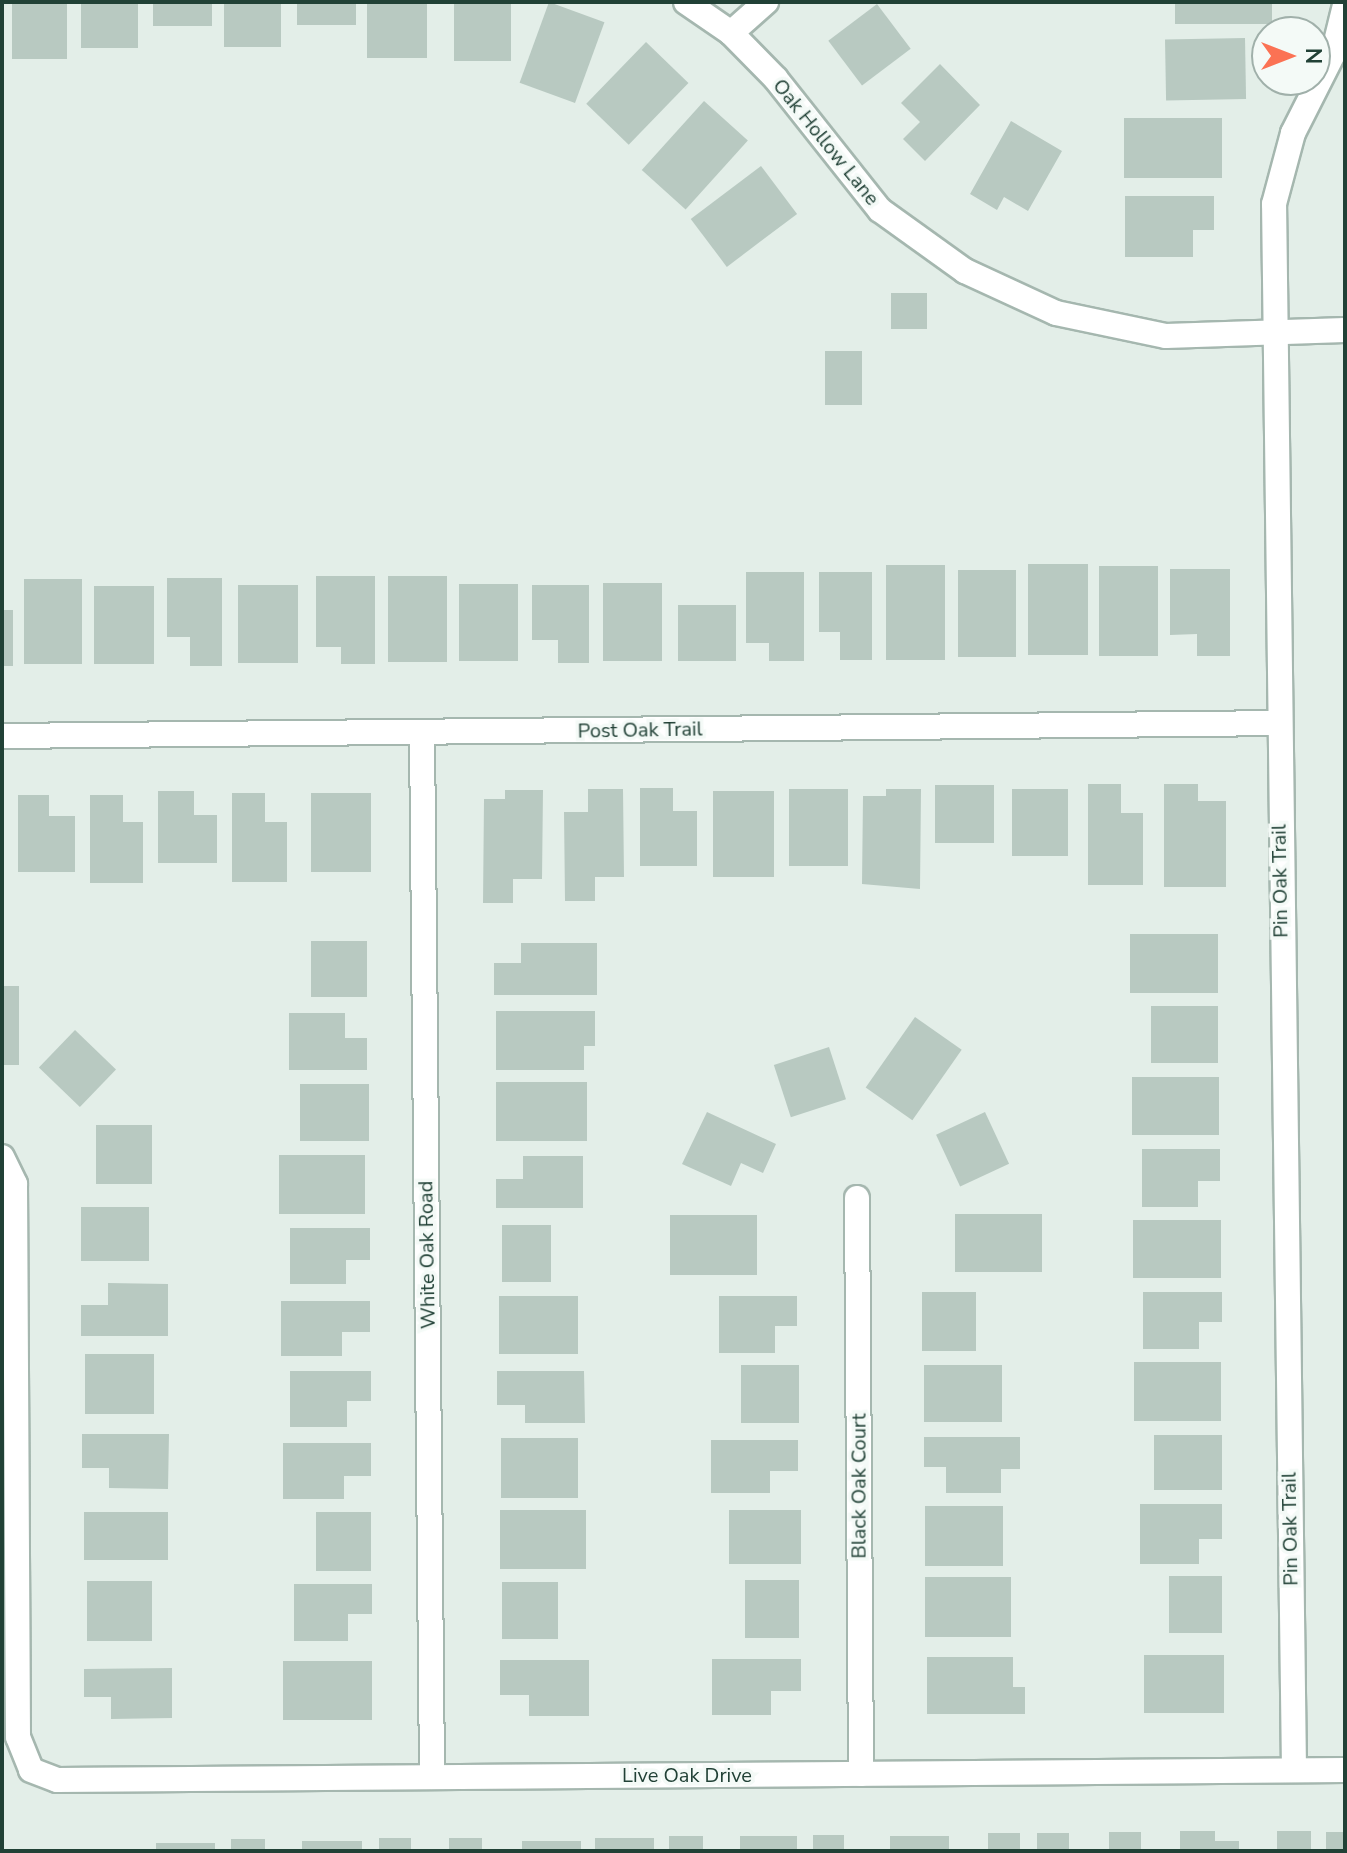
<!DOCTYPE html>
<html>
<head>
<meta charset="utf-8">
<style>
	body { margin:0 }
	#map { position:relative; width:1347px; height:1853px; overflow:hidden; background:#e3eee8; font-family:"Nunito Sans",sans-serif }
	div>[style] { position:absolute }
	.building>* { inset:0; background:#b8c9c1; transform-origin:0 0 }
	.roads { filter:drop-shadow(2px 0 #a5b7af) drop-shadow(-2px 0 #a5b7af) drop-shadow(0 2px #a5b7af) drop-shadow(0 -2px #a5b7af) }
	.minor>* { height:24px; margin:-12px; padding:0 12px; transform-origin:12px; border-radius:12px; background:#fff }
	span { translate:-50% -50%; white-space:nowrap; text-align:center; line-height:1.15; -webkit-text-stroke:7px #f4faf7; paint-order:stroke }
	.street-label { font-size:20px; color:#214136 }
	.frame { position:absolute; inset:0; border:4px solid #214136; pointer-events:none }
	.north { position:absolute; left:1251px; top:16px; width:80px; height:80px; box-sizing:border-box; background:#f4faf7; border:2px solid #a0b0aa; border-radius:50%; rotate:90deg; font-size:22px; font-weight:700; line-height:32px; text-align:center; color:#214136 }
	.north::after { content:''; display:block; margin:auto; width:28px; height:36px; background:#fb7254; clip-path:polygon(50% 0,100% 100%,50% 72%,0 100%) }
</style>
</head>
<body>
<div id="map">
	<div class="building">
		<div style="left:12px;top:2px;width:55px;height:57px"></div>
		<div style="left:81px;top:2px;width:57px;height:46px"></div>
		<div style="left:153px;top:2px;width:59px;height:24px"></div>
		<div style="left:224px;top:2px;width:57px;height:45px"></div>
		<div style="left:297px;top:2px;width:59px;height:23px"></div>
		<div style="left:367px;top:2px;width:60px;height:56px"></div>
		<div style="left:454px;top:2px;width:57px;height:59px"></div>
		<div style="left:549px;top:2px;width:59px;height:86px;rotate:20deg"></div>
		<div style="left:1175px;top:2px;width:97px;height:22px"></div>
		<div style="left:877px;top:4px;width:56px;height:61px;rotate:53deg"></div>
		<div style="left:1245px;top:38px;width:61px;height:80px;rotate:89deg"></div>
		<div style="left:646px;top:42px;width:59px;height:86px;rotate:44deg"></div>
		<div style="clip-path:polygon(940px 64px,980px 105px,925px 161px,903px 139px,920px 122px,901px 103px)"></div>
		<div style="left:704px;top:101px;width:59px;height:93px;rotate:42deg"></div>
		<div style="left:1124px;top:118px;width:98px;height:60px"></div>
		<div style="clip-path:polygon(1011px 121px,1062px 151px,1028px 211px,1004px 197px,997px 210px,970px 194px)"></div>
		<div style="left:761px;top:166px;width:60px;height:88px;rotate:53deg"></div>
		<div style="clip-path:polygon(1125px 196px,1214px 196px,1214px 230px,1193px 230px,1193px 257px,1125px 257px)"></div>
		<div style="left:891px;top:293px;width:36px;height:36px"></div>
		<div style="left:825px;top:351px;width:37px;height:54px"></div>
		<div style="left:1028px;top:564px;width:60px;height:91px"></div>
		<div style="left:886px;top:565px;width:59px;height:95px"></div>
		<div style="left:1099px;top:566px;width:59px;height:90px"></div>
		<div style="clip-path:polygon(1170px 569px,1230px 569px,1230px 656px,1197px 656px,1197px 634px,1170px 635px)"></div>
		<div style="left:958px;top:570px;width:58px;height:87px"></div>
		<div style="clip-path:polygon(746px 572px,804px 572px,804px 661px,769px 661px,769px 643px,746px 643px)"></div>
		<div style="clip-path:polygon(819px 572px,872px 572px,872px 660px,840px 660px,840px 632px,819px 632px)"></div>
		<div style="clip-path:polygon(316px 576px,375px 576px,375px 664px,341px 664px,341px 647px,316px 647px)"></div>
		<div style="left:388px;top:576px;width:59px;height:86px"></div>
		<div style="clip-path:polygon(167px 578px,222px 578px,222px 666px,190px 666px,190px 637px,167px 637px)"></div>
		<div style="left:24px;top:579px;width:58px;height:85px"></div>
		<div style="left:603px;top:583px;width:59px;height:78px"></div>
		<div style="left:459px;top:584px;width:59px;height:77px"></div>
		<div style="left:238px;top:585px;width:60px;height:78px"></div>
		<div style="clip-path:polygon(532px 585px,589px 585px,589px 663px,558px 663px,558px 640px,532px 640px)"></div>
		<div style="left:94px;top:586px;width:60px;height:78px"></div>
		<div style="left:678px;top:605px;width:58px;height:56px"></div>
		<div style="left:2px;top:610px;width:11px;height:56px"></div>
		<div style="clip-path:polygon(1088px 784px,1121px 784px,1121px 813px,1143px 813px,1143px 885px,1088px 885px)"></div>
		<div style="clip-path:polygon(1164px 784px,1198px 784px,1198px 801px,1226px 801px,1226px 887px,1164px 887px)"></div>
		<div style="left:935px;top:785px;width:59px;height:58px"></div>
		<div style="clip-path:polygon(640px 788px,673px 788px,673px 811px,697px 811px,697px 866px,640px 866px)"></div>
		<div style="clip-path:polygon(588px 789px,623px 789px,624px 877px,595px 877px,595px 901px,565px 901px,564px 812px,588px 812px)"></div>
		<div style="left:789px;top:789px;width:59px;height:77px"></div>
		<div style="clip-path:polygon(886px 789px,921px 789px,920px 889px,862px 884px,863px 796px,886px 796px)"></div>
		<div style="left:1012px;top:789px;width:56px;height:67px"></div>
		<div style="clip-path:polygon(505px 790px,543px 790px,542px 879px,513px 879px,513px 903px,483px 903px,484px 799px,505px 799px)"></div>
		<div style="clip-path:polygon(158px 791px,194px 791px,194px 815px,217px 815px,217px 863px,158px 863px)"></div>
		<div style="left:713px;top:791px;width:61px;height:86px"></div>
		<div style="clip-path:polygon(232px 793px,265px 793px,265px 822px,287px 822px,287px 882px,232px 882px)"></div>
		<div style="left:311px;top:793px;width:60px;height:79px"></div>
		<div style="clip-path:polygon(18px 795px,49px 795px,49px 816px,75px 816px,75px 872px,18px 872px)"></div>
		<div style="clip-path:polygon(90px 795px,123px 795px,123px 822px,143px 822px,143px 883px,90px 883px)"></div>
		<div style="left:1130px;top:934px;width:88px;height:59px"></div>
		<div style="left:311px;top:941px;width:56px;height:56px"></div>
		<div style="clip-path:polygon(521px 943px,597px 943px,597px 995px,494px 995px,494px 963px,521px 963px)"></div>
		<div style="left:2px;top:986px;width:17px;height:79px"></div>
		<div style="left:1151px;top:1006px;width:67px;height:57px"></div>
		<div style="clip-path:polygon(496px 1011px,595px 1011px,595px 1046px,584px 1046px,584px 1070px,496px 1070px)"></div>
		<div style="clip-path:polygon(289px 1013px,345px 1013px,345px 1038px,367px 1038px,367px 1070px,289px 1070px)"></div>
		<div style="left:915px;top:1017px;width:57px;height:86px;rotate:35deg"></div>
		<div style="left:75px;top:1030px;width:57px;height:52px;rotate:44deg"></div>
		<div style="left:829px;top:1047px;width:55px;height:58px;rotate:72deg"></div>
		<div style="left:1132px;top:1077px;width:87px;height:58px"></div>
		<div style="left:496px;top:1082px;width:91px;height:59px"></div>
		<div style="left:300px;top:1084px;width:69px;height:57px"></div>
		<div style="clip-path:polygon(707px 1112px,776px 1144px,763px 1173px,741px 1163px,731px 1186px,682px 1164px)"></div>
		<div style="left:985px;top:1112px;width:57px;height:54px;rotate:65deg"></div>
		<div style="left:96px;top:1125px;width:56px;height:59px"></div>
		<div style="clip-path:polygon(1142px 1149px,1220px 1149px,1220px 1181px,1198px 1181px,1198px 1207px,1142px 1207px)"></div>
		<div style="left:279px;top:1155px;width:86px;height:59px"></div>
		<div style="clip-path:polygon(523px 1156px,583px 1156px,583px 1208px,496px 1208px,496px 1179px,523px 1179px)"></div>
		<div style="left:81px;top:1207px;width:68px;height:54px"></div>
		<div style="left:955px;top:1214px;width:87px;height:58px"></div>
		<div style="left:670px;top:1215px;width:87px;height:60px"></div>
		<div style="left:1133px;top:1220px;width:88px;height:58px"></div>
		<div style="left:502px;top:1225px;width:49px;height:57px"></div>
		<div style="clip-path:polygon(290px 1228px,370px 1228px,370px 1260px,346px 1260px,346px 1284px,290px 1284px)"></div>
		<div style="clip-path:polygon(108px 1283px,168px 1284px,168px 1336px,81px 1336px,81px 1305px,108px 1305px)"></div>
		<div style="left:922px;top:1292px;width:54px;height:59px"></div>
		<div style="clip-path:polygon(1143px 1292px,1222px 1292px,1222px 1322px,1199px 1322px,1199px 1349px,1143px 1349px)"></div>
		<div style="left:499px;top:1296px;width:79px;height:58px"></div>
		<div style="clip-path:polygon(719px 1296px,797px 1296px,797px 1326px,775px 1326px,775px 1353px,719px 1353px)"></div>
		<div style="clip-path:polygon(281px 1301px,370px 1301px,370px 1332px,342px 1332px,342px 1356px,281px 1356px)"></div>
		<div style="left:85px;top:1354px;width:69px;height:60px"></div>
		<div style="left:1134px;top:1362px;width:87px;height:59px"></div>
		<div style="left:741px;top:1365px;width:58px;height:58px"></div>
		<div style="left:924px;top:1365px;width:78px;height:57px"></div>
		<div style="clip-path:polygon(290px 1371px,371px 1371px,371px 1401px,347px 1401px,347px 1427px,290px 1427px)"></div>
		<div style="clip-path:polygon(497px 1371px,584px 1371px,585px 1423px,525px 1423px,525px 1405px,497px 1405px)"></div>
		<div style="clip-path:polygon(82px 1434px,169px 1434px,168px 1489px,109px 1488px,109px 1468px,82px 1468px)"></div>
		<div style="left:1154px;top:1435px;width:68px;height:55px"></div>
		<div style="clip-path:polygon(924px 1437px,1020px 1437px,1020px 1469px,1001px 1469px,1001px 1493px,946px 1493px,946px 1467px,924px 1467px)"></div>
		<div style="left:501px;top:1438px;width:77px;height:60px"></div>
		<div style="clip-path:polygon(711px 1440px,798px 1440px,798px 1471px,770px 1471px,770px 1493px,711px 1493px)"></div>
		<div style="clip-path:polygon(283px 1443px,371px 1443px,371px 1476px,344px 1476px,344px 1499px,283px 1499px)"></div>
		<div style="clip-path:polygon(1140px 1504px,1222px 1504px,1222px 1539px,1199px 1539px,1199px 1564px,1140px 1564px)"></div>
		<div style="left:925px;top:1506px;width:78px;height:60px"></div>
		<div style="left:500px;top:1510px;width:86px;height:59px"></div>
		<div style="left:729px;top:1510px;width:72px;height:54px"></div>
		<div style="left:84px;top:1512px;width:84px;height:48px"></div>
		<div style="left:316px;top:1512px;width:55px;height:59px"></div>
		<div style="left:1169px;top:1576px;width:53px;height:57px"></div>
		<div style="left:925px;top:1577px;width:86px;height:60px"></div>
		<div style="left:745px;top:1580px;width:54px;height:58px"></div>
		<div style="left:87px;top:1581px;width:65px;height:60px"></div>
		<div style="left:502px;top:1582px;width:56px;height:57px"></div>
		<div style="clip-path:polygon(294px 1584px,372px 1584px,372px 1614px,348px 1614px,348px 1641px,294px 1641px)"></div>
		<div style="left:1144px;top:1655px;width:80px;height:58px"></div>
		<div style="clip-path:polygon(927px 1657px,1013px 1657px,1013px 1687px,1025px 1687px,1025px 1714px,927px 1714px)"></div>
		<div style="clip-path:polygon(712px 1659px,801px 1659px,801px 1691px,771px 1691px,771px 1715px,712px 1715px)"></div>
		<div style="clip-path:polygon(500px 1660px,589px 1660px,589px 1716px,529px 1716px,529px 1695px,500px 1695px)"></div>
		<div style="left:283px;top:1661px;width:89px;height:59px"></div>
		<div style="clip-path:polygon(172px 1668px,172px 1718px,111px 1719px,111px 1697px,84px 1697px,84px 1669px)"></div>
		<div style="clip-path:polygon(1180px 1831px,1215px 1831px,1215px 1841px,1239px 1841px,1239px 1851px,1180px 1851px)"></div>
		<div style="left:1277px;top:1831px;width:34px;height:20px"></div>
		<div style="left:1109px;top:1832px;width:32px;height:19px"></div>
		<div style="left:1326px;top:1832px;width:19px;height:19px"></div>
		<div style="left:988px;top:1833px;width:32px;height:18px"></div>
		<div style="left:1037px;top:1833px;width:32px;height:18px"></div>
		<div style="left:813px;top:1835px;width:31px;height:16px"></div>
		<div style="left:669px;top:1836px;width:34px;height:15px"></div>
		<div style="left:740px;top:1836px;width:57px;height:15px"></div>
		<div style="left:890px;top:1836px;width:59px;height:15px"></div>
		<div style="left:379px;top:1838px;width:32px;height:13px"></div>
		<div style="left:449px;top:1838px;width:33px;height:13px"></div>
		<div style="left:595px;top:1838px;width:59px;height:13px"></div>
		<div style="left:231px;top:1839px;width:34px;height:12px"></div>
		<div style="left:302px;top:1841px;width:60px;height:10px"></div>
		<div style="left:522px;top:1841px;width:59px;height:10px"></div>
		<div style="left:156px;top:1843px;width:59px;height:8px"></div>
	</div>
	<div class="roads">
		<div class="minor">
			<div style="left:686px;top:2px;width:55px;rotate:34.6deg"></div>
			<div style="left:731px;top:33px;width:64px;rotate:45.6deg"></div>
			<div style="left:776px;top:79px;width:167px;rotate:51.6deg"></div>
			<div style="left:880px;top:210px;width:105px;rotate:35.7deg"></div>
			<div style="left:965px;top:271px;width:100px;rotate:24.8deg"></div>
			<div style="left:1056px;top:313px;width:112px;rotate:11.8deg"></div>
			<div style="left:1166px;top:336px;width:179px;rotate:-1.9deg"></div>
			<div style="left:731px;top:33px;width:47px;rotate:-41.5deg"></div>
			<div style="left:422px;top:732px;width:1045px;rotate:89.45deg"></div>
			<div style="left:2px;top:736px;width:1276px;rotate:-0.58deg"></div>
			<div style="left:2px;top:1157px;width:30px;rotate:64deg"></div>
			<div style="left:15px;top:1184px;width:553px;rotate:89.69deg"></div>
			<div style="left:18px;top:1737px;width:35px;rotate:68deg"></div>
			<div style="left:31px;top:1770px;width:28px;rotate:21deg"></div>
			<div style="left:57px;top:1780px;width:1288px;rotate:-0.44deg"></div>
			<div style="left:857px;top:1198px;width:576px;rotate:89.6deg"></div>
			<div style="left:1294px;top:1770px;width:1566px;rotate:-90.73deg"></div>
			<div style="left:1274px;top:204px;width:73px;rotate:-75deg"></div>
			<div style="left:1293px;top:133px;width:89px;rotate:-63.1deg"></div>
			<div style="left:1333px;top:54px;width:50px;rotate:-76.2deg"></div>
		</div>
	</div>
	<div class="street-label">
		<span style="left:826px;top:142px;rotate:51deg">Oak Hollow Lane</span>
		<span style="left:640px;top:730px;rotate:-1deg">Post Oak Trail</span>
		<span style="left:1280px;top:881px;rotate:-91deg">Pin Oak Trail</span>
		<span style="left:427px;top:1255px;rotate:-91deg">White Oak Road</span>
		<span style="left:859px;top:1486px;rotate:-90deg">Black Oak Court</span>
		<span style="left:1290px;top:1529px;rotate:-91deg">Pin Oak Trail</span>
		<span style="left:687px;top:1775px">Live Oak Drive</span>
	</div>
	<div class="frame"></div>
	<div class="north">N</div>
</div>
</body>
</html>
